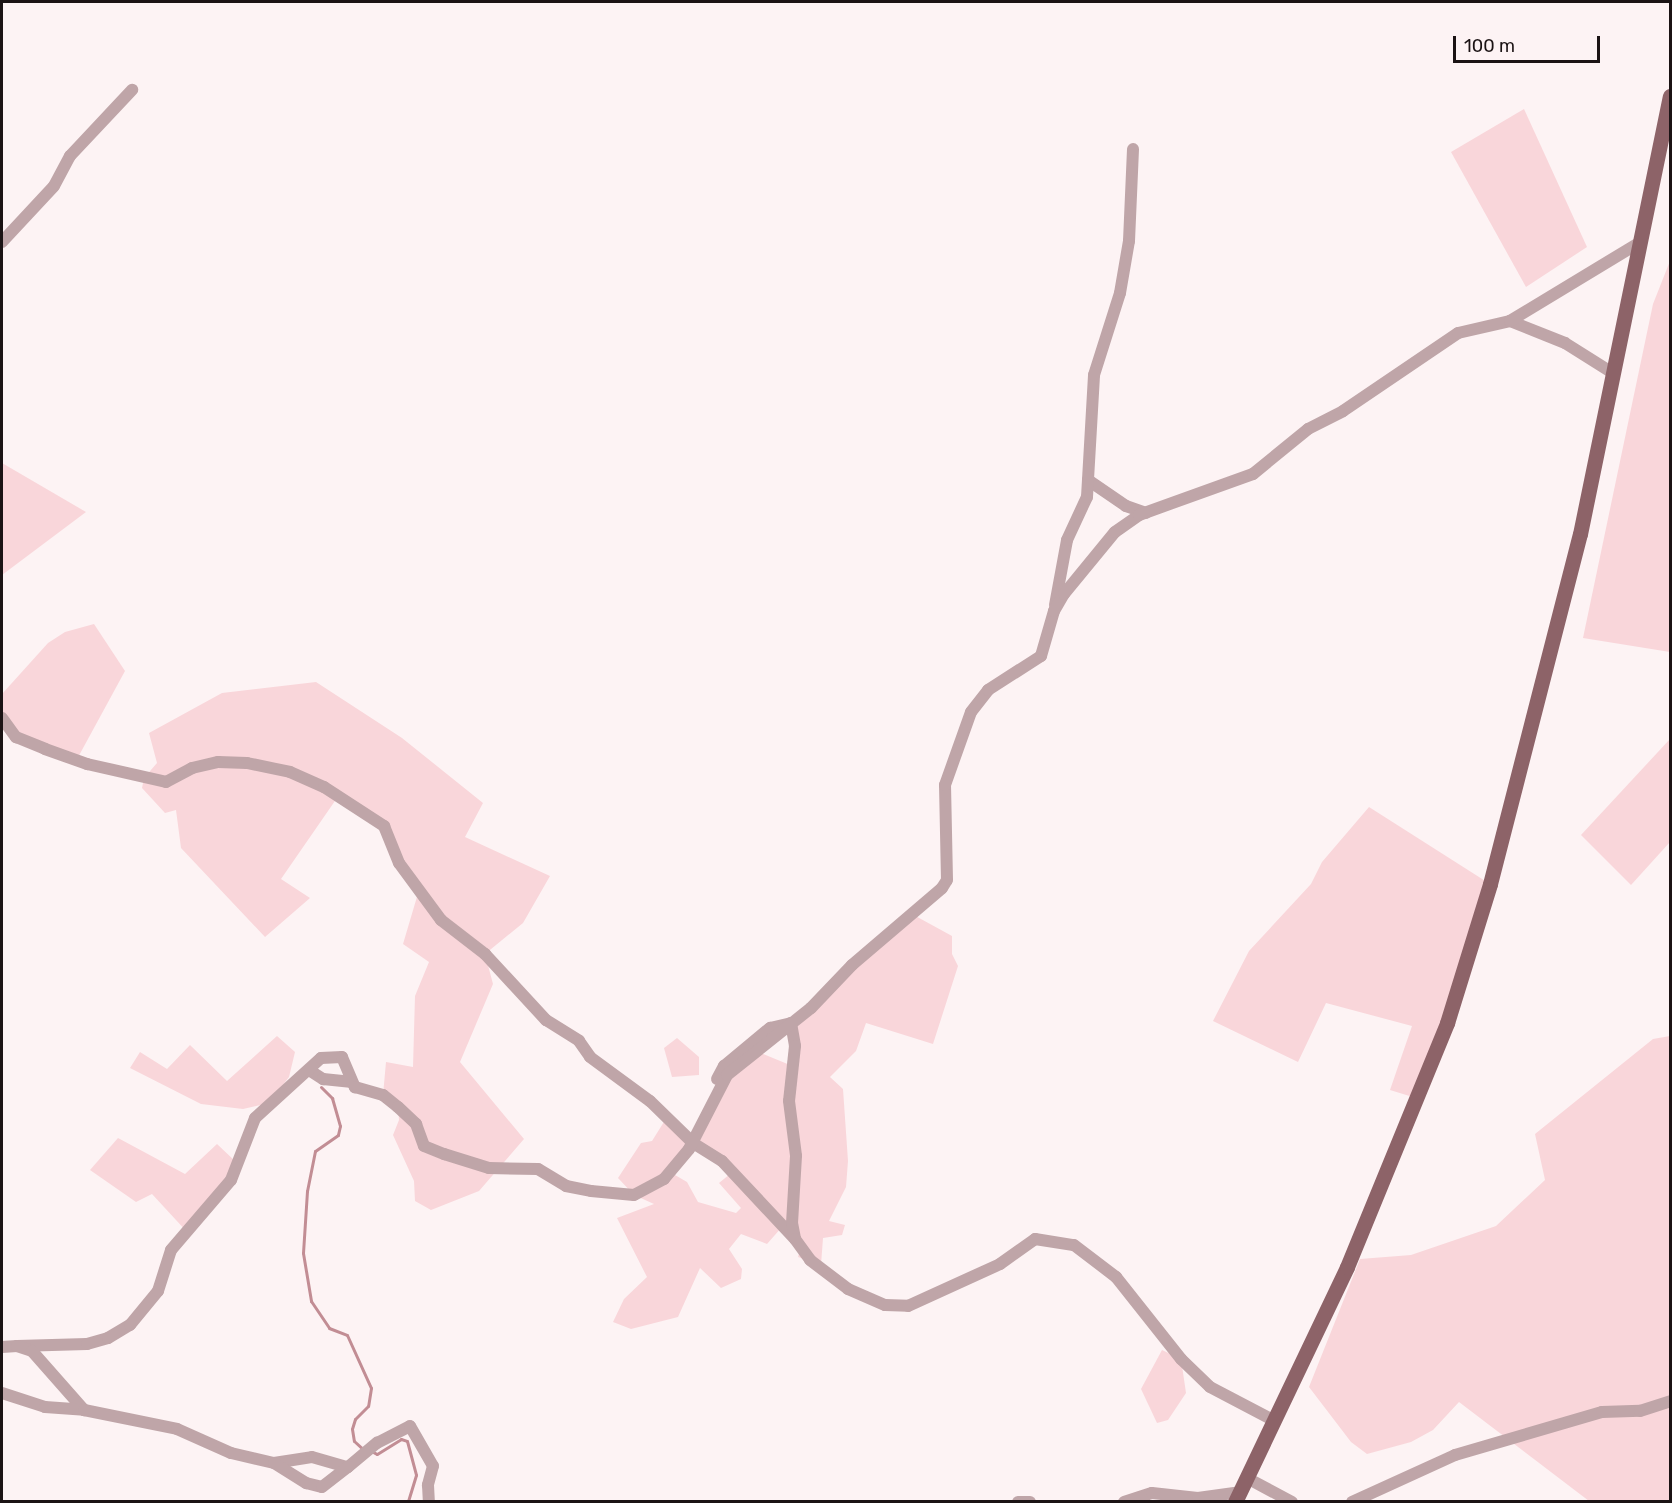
<!DOCTYPE html>
<html>
<head>
<meta charset="utf-8">
<style>
	body { margin:0 }
	#map { position:relative; width:1672px; height:1503px; overflow:hidden; background:#fdf3f4; font-family:Rubik,sans-serif }
	div>[style] { position:absolute }
	.green>* { inset:0; background:#f9d6da }
	.stream>* { height:3px; margin:-1.5px; padding:0 1.5px; transform-origin:1.5px; border-radius:1.5px; background:#c28d94 }
	.minor>* { height:12px; margin:-6px; padding:0 6px; transform-origin:6px; border-radius:6px; background:#bfa5a8 }
	.major>* { height:15px; margin:-7.5px; padding:0 7.5px; transform-origin:7.5px; border-radius:7.5px; background:#8d6368 }
	span { translate:-50% -50%; white-space:nowrap; text-align:center; line-height:1.15; -webkit-text-stroke:4.5px #fdf3f4; paint-order:stroke }
	.frame { position:absolute; inset:0; border:3px solid #1b1314; pointer-events:none }
	.scale { position:absolute; left:1453px; top:36px; width:147px; height:27px; box-sizing:border-box; border:3px solid #1b1314; border-top:0; padding-left:8px; font-size:18px; line-height:21px; white-space:nowrap; color:#1b1314; -webkit-text-stroke:4px #fdf3f4; paint-order:stroke }
</style>
</head>
<body>
<div id="map">
	<div class="green">
		<div style="clip-path:polygon(1524px 109px,1587px 247px,1526px 287px,1451px 152px)"></div>
		<div style="clip-path:polygon(1670px 261px,1670px 652px,1583px 638px,1653px 304px)"></div>
		<div style="clip-path:polygon(2px 463px,86px 512px,2px 575px)"></div>
		<div style="clip-path:polygon(94px 624px,125px 671px,76px 761px,16px 737px,2px 718px,2px 694px,48px 643px,65px 632px)"></div>
		<div style="clip-path:polygon(316px 682px,402px 738px,483px 803px,465px 837px,550px 876px,523px 923px,485px 954px,493px 984px,460px 1062px,524px 1139px,479px 1191px,431px 1210px,415px 1201px,414px 1181px,393px 1135px,399px 1120px,398px 1107px,383px 1095px,386px 1062px,413px 1067px,415px 996px,429px 962px,403px 944px,419px 890px,389px 832px,337px 798px,281px 879px,310px 898px,265px 937px,181px 848px,176px 810px,165px 813px,142px 788px,144px 778px,157px 763px,149px 733px,222px 693px)"></div>
		<div style="clip-path:polygon(1670px 739px,1670px 842px,1631px 885px,1581px 835px)"></div>
		<div style="clip-path:polygon(1369px 807px,1490px 884px,1416px 1098px,1390px 1090px,1412px 1026px,1326px 1003px,1298px 1062px,1213px 1021px,1249px 951px,1311px 884px,1322px 862px)"></div>
		<div style="clip-path:polygon(evenodd,910px 913px,952px 936px,952px 954px,958px 966px,933px 1044px,866px 1023px,856px 1051px,830px 1077px,843px 1089px,848px 1161px,846px 1187px,829px 1221px,845px 1225px,842px 1235px,823px 1238px,821px 1265px,798px 1257px,800px 1250px,782px 1227px,767px 1244px,741px 1234px,729px 1249px,742px 1269px,741px 1279px,721px 1288px,700px 1268px,678px 1317px,631px 1329px,613px 1322px,624px 1299px,647px 1277px,617px 1218px,654px 1204px,634px 1195px,618px 1178px,641px 1143px,652px 1141px,667px 1117px,692px 1138px,720px 1089px,756px 1051px,790px 1065px,791px 1023px,910px 913px,694px 1145px,730px 1174px,719px 1183px,741px 1208px,736px 1213px,698px 1202px,687px 1182px,675px 1175px,694px 1145px)"></div>
		<div style="clip-path:polygon(277px 1036px,295px 1052px,289px 1077px,269px 1103px,243px 1109px,201px 1104px,130px 1068px,140px 1052px,167px 1069px,190px 1045px,227px 1081px)"></div>
		<div style="clip-path:polygon(1670px 1036px,1670px 1501px,1589px 1501px,1459px 1402px,1433px 1430px,1411px 1442px,1367px 1454px,1351px 1442px,1309px 1387px,1360px 1259px,1411px 1255px,1496px 1226px,1545px 1180px,1535px 1134px,1653px 1039px)"></div>
		<div style="clip-path:polygon(677px 1038px,699px 1057px,699px 1075px,672px 1077px,664px 1048px)"></div>
		<div style="clip-path:polygon(118px 1138px,185px 1174px,217px 1144px,236px 1162px,188px 1233px,152px 1194px,136px 1202px,90px 1170px)"></div>
		<div style="clip-path:polygon(1162px 1350px,1181px 1359px,1186px 1393px,1168px 1420px,1157px 1423px,1141px 1389px)"></div>
	</div>
	<div class="stream">
		<div style="left:321px;top:1087px;width:16px;rotate:45deg"></div>
		<div style="left:332px;top:1098px;width:29px;rotate:74deg"></div>
		<div style="left:340px;top:1126px;width:9px;rotate:103deg"></div>
		<div style="left:338px;top:1135px;width:28px;rotate:145deg"></div>
		<div style="left:315px;top:1151px;width:41px;rotate:101.3deg"></div>
		<div style="left:307px;top:1191px;width:62px;rotate:93.7deg"></div>
		<div style="left:303px;top:1253px;width:49px;rotate:80.5deg"></div>
		<div style="left:311px;top:1301px;width:32px;rotate:56deg"></div>
		<div style="left:329px;top:1328px;width:19px;rotate:21deg"></div>
		<div style="left:347px;top:1335px;width:58px;rotate:65.6deg"></div>
		<div style="left:371px;top:1388px;width:18px;rotate:99deg"></div>
		<div style="left:368px;top:1406px;width:18px;rotate:135deg"></div>
		<div style="left:355px;top:1419px;width:10px;rotate:107deg"></div>
		<div style="left:352px;top:1429px;width:12px;rotate:81deg"></div>
		<div style="left:354px;top:1441px;width:12px;rotate:42deg"></div>
		<div style="left:373px;top:1452px;width:4px;rotate:27deg"></div>
		<div style="left:377px;top:1454px;width:28px;rotate:-32deg"></div>
		<div style="left:401px;top:1439px;width:6px;rotate:18deg"></div>
		<div style="left:407px;top:1441px;width:35px;rotate:75deg"></div>
		<div style="left:416px;top:1475px;width:28px;rotate:107deg"></div>
	</div>
	<div class="minor">
		<div style="left:2px;top:242px;width:76px;rotate:-47.1deg"></div>
		<div style="left:54px;top:186px;width:34px;rotate:-62deg"></div>
		<div style="left:70px;top:156px;width:91px;rotate:-46.8deg"></div>
		<div style="left:1510px;top:321px;width:59px;rotate:21.8deg"></div>
		<div style="left:1565px;top:343px;width:54px;rotate:32.2deg"></div>
		<div style="left:1088px;top:480px;width:46px;rotate:34.4deg"></div>
		<div style="left:1126px;top:506px;width:21px;rotate:19deg"></div>
		<div style="left:1055px;top:605px;width:66px;rotate:-79.5deg"></div>
		<div style="left:1067px;top:540px;width:47px;rotate:-65.1deg"></div>
		<div style="left:1087px;top:497px;width:122px;rotate:-86.7deg"></div>
		<div style="left:1094px;top:375px;width:86px;rotate:-72.4deg"></div>
		<div style="left:1120px;top:293px;width:53px;rotate:-80.2deg"></div>
		<div style="left:1129px;top:241px;width:92px;rotate:-87.5deg"></div>
		<div style="left:2px;top:718px;width:24px;rotate:54deg"></div>
		<div style="left:16px;top:737px;width:31px;rotate:22deg"></div>
		<div style="left:45px;top:749px;width:45px;rotate:19.7deg"></div>
		<div style="left:87px;top:764px;width:81px;rotate:12.8deg"></div>
		<div style="left:166px;top:782px;width:30px;rotate:-28deg"></div>
		<div style="left:192px;top:768px;width:27px;rotate:-13deg"></div>
		<div style="left:218px;top:762px;width:29px;rotate:2deg"></div>
		<div style="left:247px;top:763px;width:44px;rotate:11.8deg"></div>
		<div style="left:290px;top:772px;width:37px;rotate:24deg"></div>
		<div style="left:324px;top:787px;width:72px;rotate:33deg"></div>
		<div style="left:384px;top:826px;width:40px;rotate:68deg"></div>
		<div style="left:399px;top:863px;width:71px;rotate:53.6deg"></div>
		<div style="left:441px;top:920px;width:56px;rotate:37.7deg"></div>
		<div style="left:485px;top:954px;width:90px;rotate:47.3deg"></div>
		<div style="left:546px;top:1020px;width:39px;rotate:32deg"></div>
		<div style="left:579px;top:1041px;width:19px;rotate:55deg"></div>
		<div style="left:590px;top:1057px;width:74px;rotate:36.3deg"></div>
		<div style="left:650px;top:1101px;width:60px;rotate:44.3deg"></div>
		<div style="left:693px;top:1143px;width:34px;rotate:32deg"></div>
		<div style="left:722px;top:1161px;width:107px;rotate:46.9deg"></div>
		<div style="left:309px;top:1070px;width:17px;rotate:33deg"></div>
		<div style="left:323px;top:1079px;width:27px;rotate:6deg"></div>
		<div style="left:717px;top:1079px;width:15px;rotate:-62deg"></div>
		<div style="left:724px;top:1066px;width:60px;rotate:-39.6deg"></div>
		<div style="left:770px;top:1028px;width:22px;rotate:-13deg"></div>
		<div style="left:791px;top:1023px;width:23px;rotate:80deg"></div>
		<div style="left:795px;top:1046px;width:55px;rotate:96.2deg"></div>
		<div style="left:789px;top:1101px;width:55px;rotate:82.7deg"></div>
		<div style="left:796px;top:1156px;width:67px;rotate:93.4deg"></div>
		<div style="left:792px;top:1223px;width:16px;rotate:79deg"></div>
		<div style="left:795px;top:1239px;width:26px;rotate:54deg"></div>
		<div style="left:810px;top:1260px;width:48px;rotate:37.3deg"></div>
		<div style="left:848px;top:1289px;width:40px;rotate:23.4deg"></div>
		<div style="left:885px;top:1305px;width:23px;rotate:2deg"></div>
		<div style="left:908px;top:1306px;width:101px;rotate:-24.5deg"></div>
		<div style="left:1000px;top:1264px;width:43px;rotate:-35.5deg"></div>
		<div style="left:1035px;top:1239px;width:39px;rotate:9deg"></div>
		<div style="left:1074px;top:1245px;width:53px;rotate:37.3deg"></div>
		<div style="left:1116px;top:1277px;width:105px;rotate:51.6deg"></div>
		<div style="left:1181px;top:1359px;width:40px;rotate:44deg"></div>
		<div style="left:1210px;top:1387px;width:73px;rotate:27.6deg"></div>
		<div style="left:17px;top:1346px;width:70px;rotate:-1.6deg"></div>
		<div style="left:87px;top:1344px;width:22px;rotate:-16deg"></div>
		<div style="left:108px;top:1338px;width:26px;rotate:-31deg"></div>
		<div style="left:130px;top:1325px;width:44px;rotate:-50.5deg"></div>
		<div style="left:158px;top:1291px;width:43px;rotate:-72.4deg"></div>
		<div style="left:171px;top:1250px;width:92px;rotate:-49.4deg"></div>
		<div style="left:231px;top:1180px;width:66px;rotate:-68.8deg"></div>
		<div style="left:255px;top:1118px;width:89px;rotate:-42.3deg"></div>
		<div style="left:321px;top:1058px;width:21px;rotate:-3deg"></div>
		<div style="left:342px;top:1057px;width:33px;rotate:67deg"></div>
		<div style="left:355px;top:1087px;width:29px;rotate:16deg"></div>
		<div style="left:383px;top:1095px;width:19px;rotate:39deg"></div>
		<div style="left:398px;top:1107px;width:25px;rotate:43deg"></div>
		<div style="left:416px;top:1124px;width:23px;rotate:70deg"></div>
		<div style="left:424px;top:1146px;width:22px;rotate:22deg"></div>
		<div style="left:444px;top:1154px;width:47px;rotate:17.3deg"></div>
		<div style="left:489px;top:1168px;width:49px;rotate:1.2deg"></div>
		<div style="left:538px;top:1169px;width:33px;rotate:31deg"></div>
		<div style="left:566px;top:1186px;width:25px;rotate:11deg"></div>
		<div style="left:591px;top:1191px;width:43px;rotate:5.3deg"></div>
		<div style="left:634px;top:1195px;width:34px;rotate:-28deg"></div>
		<div style="left:664px;top:1179px;width:39px;rotate:-50deg"></div>
		<div style="left:689px;top:1149px;width:83px;rotate:-62.8deg"></div>
		<div style="left:727px;top:1075px;width:107px;rotate:-38.6deg"></div>
		<div style="left:811px;top:1008px;width:59px;rotate:-46.4deg"></div>
		<div style="left:852px;top:965px;width:118px;rotate:-40.5deg"></div>
		<div style="left:942px;top:888px;width:9px;rotate:-58deg"></div>
		<div style="left:947px;top:880px;width:95px;rotate:-91.2deg"></div>
		<div style="left:945px;top:785px;width:77px;rotate:-70.4deg"></div>
		<div style="left:971px;top:712px;width:28px;rotate:-52deg"></div>
		<div style="left:988px;top:690px;width:63px;rotate:-32.7deg"></div>
		<div style="left:1041px;top:656px;width:47px;rotate:-73.9deg"></div>
		<div style="left:1054px;top:611px;width:20px;rotate:-60deg"></div>
		<div style="left:1064px;top:594px;width:80px;rotate:-50.6deg"></div>
		<div style="left:1115px;top:532px;width:29px;rotate:-35deg"></div>
		<div style="left:1139px;top:515px;width:121px;rotate:-19.8deg"></div>
		<div style="left:1253px;top:474px;width:71px;rotate:-39.3deg"></div>
		<div style="left:1308px;top:429px;width:39px;rotate:-27deg"></div>
		<div style="left:1343px;top:411px;width:139px;rotate:-34.1deg"></div>
		<div style="left:1458px;top:333px;width:53px;rotate:-13deg"></div>
		<div style="left:1510px;top:321px;width:149px;rotate:-31.2deg"></div>
		<div style="left:2px;top:1347px;width:15px;rotate:-4deg"></div>
		<div style="left:17px;top:1346px;width:16px;rotate:18deg"></div>
		<div style="left:32px;top:1351px;width:79px;rotate:48.6deg"></div>
		<div style="left:2px;top:1393px;width:45px;rotate:18deg"></div>
		<div style="left:45px;top:1407px;width:39px;rotate:4deg"></div>
		<div style="left:84px;top:1410px;width:95px;rotate:11.5deg"></div>
		<div style="left:177px;top:1429px;width:59px;rotate:24deg"></div>
		<div style="left:231px;top:1453px;width:44px;rotate:13.1deg"></div>
		<div style="left:274px;top:1463px;width:38px;rotate:-9deg"></div>
		<div style="left:312px;top:1457px;width:37px;rotate:16deg"></div>
		<div style="left:348px;top:1467px;width:38px;rotate:-40deg"></div>
		<div style="left:377px;top:1443px;width:37px;rotate:-27deg"></div>
		<div style="left:410px;top:1426px;width:46px;rotate:60.1deg"></div>
		<div style="left:433px;top:1466px;width:20px;rotate:105deg"></div>
		<div style="left:428px;top:1485px;width:17px;rotate:87deg"></div>
		<div style="left:274px;top:1463px;width:38px;rotate:32deg"></div>
		<div style="left:306px;top:1483px;width:16px;rotate:14deg"></div>
		<div style="left:322px;top:1487px;width:33px;rotate:-38deg"></div>
		<div style="left:1247px;top:1478px;width:51px;rotate:28.1deg"></div>
		<div style="left:1018px;top:1502px;width:12px"></div>
		<div style="left:1124px;top:1502px;width:29px;rotate:-18deg"></div>
		<div style="left:1152px;top:1493px;width:46px;rotate:6.2deg"></div>
		<div style="left:1198px;top:1498px;width:42px;rotate:-8.1deg"></div>
		<div style="left:1352px;top:1502px;width:113px;rotate:-24.5deg"></div>
		<div style="left:1455px;top:1455px;width:153px;rotate:-16.3deg"></div>
		<div style="left:1602px;top:1412px;width:38px;rotate:-2deg"></div>
		<div style="left:1640px;top:1411px;width:32px;rotate:-18deg"></div>
	</div>
	<div class="major">
		<div style="left:1235px;top:1502px;width:260px;rotate:-64.5deg"></div>
		<div style="left:1347px;top:1267px;width:264px;rotate:-67.7deg"></div>
		<div style="left:1447px;top:1023px;width:145px;rotate:-72.8deg"></div>
		<div style="left:1490px;top:884px;width:361px;rotate:-75.6deg"></div>
		<div style="left:1580px;top:534px;width:447px;rotate:-78.4deg"></div>
	</div>
	<div class="frame"></div>
	<div class="scale">100 m</div>
</div>
</body>
</html>
